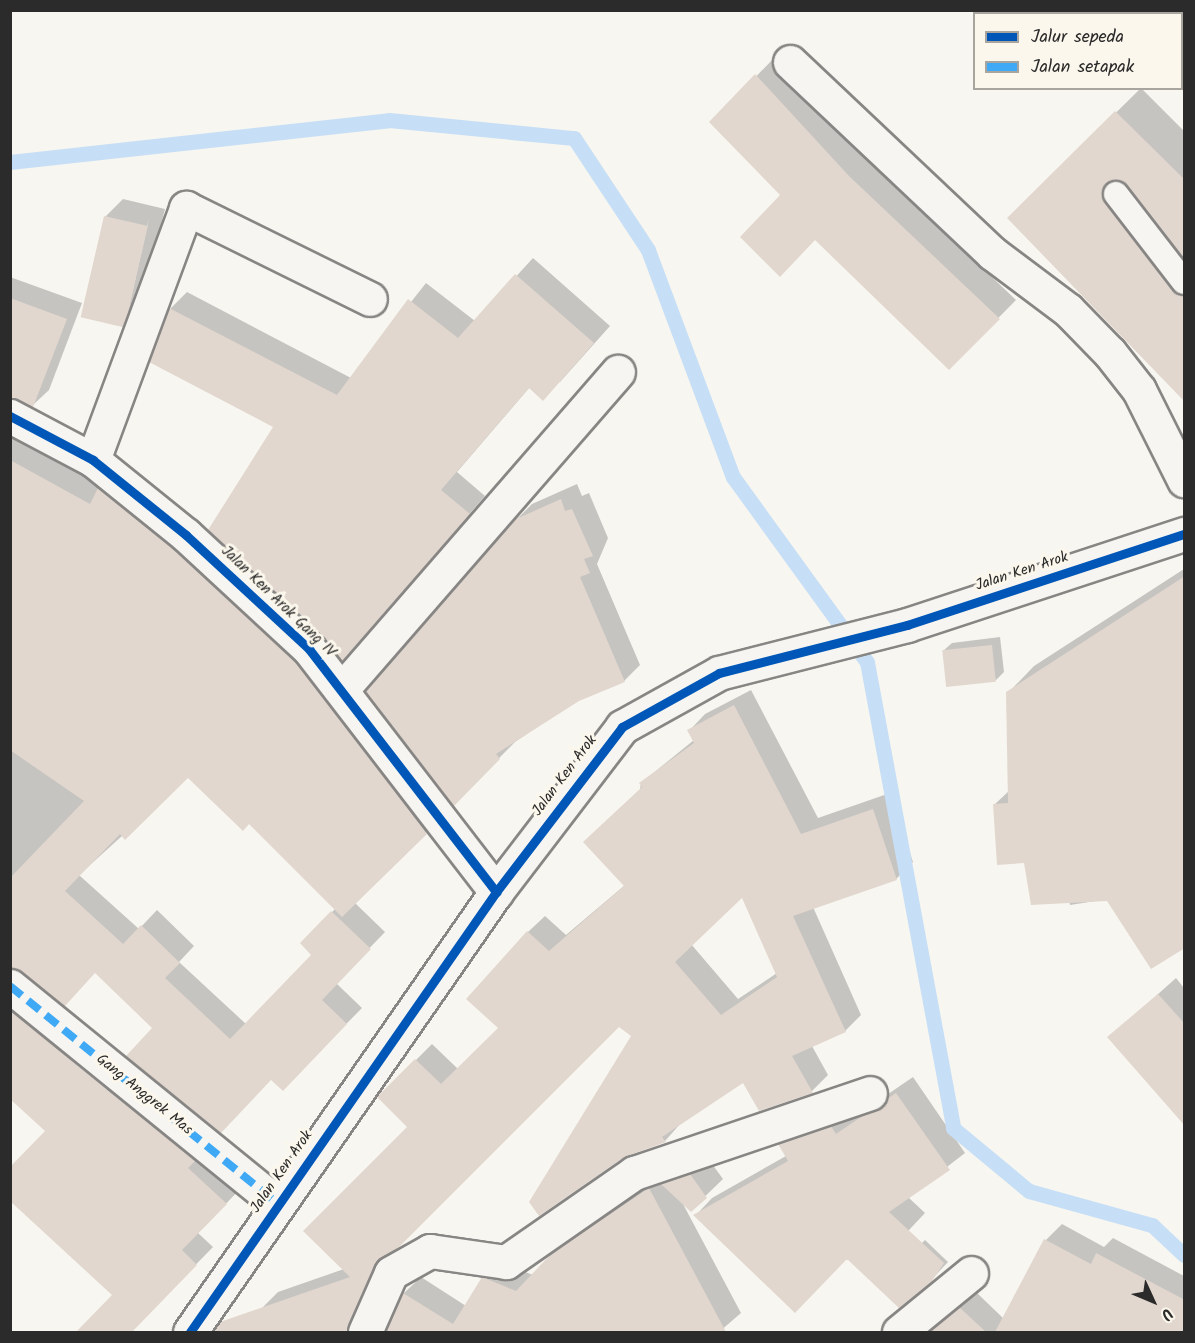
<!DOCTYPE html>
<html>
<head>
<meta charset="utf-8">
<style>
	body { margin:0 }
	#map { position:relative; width:1195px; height:1343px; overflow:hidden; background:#f8f6f0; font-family:Kalam,sans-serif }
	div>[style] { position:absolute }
	.shadow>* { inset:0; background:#0003 }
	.stream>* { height:15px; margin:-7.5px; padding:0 7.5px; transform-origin:7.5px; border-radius:7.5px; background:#c6dff6 }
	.building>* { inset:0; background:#e1d7ce; transform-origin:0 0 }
	.roads { filter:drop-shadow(2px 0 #878684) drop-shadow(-2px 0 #878684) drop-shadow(0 2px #878684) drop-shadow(0 -2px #878684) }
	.service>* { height:24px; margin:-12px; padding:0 12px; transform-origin:12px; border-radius:12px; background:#f6f5f1 }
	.minor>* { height:33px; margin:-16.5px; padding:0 16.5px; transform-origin:16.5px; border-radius:16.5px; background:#f6f5f1 }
	.tertiary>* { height:33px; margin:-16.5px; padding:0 16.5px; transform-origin:16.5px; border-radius:16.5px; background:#f6f5f1 }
	.quiet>* { height:8px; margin-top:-4px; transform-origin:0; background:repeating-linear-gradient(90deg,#3fa9f5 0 15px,transparent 0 23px) }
	.cycleway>* { height:9px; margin:-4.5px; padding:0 4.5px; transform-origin:4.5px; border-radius:4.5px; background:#0057b8 }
	span { translate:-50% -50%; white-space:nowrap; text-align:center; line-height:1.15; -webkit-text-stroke:6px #fbf7ec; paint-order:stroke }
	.street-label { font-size:15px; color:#2b2b2b }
	.frame { position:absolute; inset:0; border:12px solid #2b2b2b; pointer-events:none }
	.legend { position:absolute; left:973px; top:12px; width:210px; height:78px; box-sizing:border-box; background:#fbf7ec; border:2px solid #a8a59f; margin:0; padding:8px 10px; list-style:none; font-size:18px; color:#2b2b2b }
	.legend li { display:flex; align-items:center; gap:12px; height:30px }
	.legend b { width:30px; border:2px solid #a8a59f }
	.north { position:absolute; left:1123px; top:1271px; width:60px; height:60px; -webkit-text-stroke:4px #fbf7ec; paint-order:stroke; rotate:134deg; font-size:16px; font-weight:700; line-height:24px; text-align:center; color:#2b2b2b }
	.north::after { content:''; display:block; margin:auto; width:21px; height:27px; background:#2b2b2b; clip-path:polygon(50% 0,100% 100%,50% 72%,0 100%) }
</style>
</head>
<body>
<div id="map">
	<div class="shadow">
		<div style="clip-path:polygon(774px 58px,867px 158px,1016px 300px,949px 368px,712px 122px)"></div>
		<div style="clip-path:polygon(1141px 88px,1184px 131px,1184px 395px,1009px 218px)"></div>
		<div style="clip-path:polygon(evenodd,123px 199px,165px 209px,139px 308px,122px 325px,106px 216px,123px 199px,149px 218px,129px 307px,126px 307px,149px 218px)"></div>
		<div style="clip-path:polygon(533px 258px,610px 326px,560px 382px,530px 387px,457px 472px,485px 496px,358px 642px,275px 427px,151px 361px,171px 308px,187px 292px,351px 378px,426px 283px,475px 321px)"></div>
		<div style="clip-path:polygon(10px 277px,82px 303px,49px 390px,33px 405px,10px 396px)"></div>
		<div style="clip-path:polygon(evenodd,10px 411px,35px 426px,27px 445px,189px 534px,442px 817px,355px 903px,385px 932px,336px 983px,362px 1008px,298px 1073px,272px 1078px,154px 1028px,96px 972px,10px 932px,10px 411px,188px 776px,249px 822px,335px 909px,302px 943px,314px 955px,246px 1024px,179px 962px,194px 946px,157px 910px,139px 929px,79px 875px,188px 776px)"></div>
		<div style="clip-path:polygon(577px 484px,582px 496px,589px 493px,608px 538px,597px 564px,640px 665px,624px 681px,578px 699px,515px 742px,454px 804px,515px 521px,532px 504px)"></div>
		<div style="clip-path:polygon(1184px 569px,1184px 946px,1108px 899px,1070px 905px,1068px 897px,1025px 862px,994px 805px,1010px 790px,1008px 693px,1034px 666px)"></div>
		<div style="clip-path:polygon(1000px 637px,1004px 672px,996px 680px,943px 651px,952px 643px)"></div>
		<div style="clip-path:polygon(evenodd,751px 690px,818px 818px,890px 793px,913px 862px,896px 879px,813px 907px,861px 1015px,845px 1031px,812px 1046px,828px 1075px,812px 1091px,744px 1081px,681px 1123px,665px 1141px,623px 1156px,633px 1036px,619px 1025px,388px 1253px,362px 1316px,374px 1332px,250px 1332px,261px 1309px,278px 1292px,344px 1269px,409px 1127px,379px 1097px,432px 1044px,458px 1069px,500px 1028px,528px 932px,545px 916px,566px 935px,625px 885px,641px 783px,694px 740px,689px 731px,705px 714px,751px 690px,742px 896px,777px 973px,738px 999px,691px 944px,742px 896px)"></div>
		<div style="clip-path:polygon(1176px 978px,1184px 988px,1184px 1119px,1110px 1037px)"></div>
		<div style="clip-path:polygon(10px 1003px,104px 1091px,123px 1072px,242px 1187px,198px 1233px,213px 1247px,130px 1332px,78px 1332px,114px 1295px,47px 1131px,10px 1098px)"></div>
		<div style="clip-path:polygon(913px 1077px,965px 1153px,908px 1197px,925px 1213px,909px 1230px,852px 1261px,696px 1215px,712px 1198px,786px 1156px,780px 1144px,796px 1128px,848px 1110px,853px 1118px)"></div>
		<div style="clip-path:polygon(707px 1157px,723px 1179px,691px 1210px,683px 1204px,741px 1313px,719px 1332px,378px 1332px,385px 1332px,404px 1293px,421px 1277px,466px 1306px,500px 1262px,533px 1275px,569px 1237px,666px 1172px)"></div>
		<div style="clip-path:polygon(1062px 1224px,1104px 1247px,1113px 1238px,1184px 1276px,1184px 1332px,916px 1332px,928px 1331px,976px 1292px,1004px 1319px,1046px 1240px)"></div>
		<div style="clip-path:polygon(925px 1240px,948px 1262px,931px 1280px,878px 1286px)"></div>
	</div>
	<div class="stream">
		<div style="left:10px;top:162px;width:381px;rotate:-6.3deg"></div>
		<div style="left:389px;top:120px;width:186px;rotate:5.6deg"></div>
		<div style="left:574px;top:138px;width:134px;rotate:56.5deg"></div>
		<div style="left:648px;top:250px;width:242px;rotate:69.5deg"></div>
		<div style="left:733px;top:477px;width:228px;rotate:54.1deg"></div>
		<div style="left:867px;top:662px;width:474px;rotate:79.5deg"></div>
		<div style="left:953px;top:1128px;width:99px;rotate:39.7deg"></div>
		<div style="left:1029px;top:1191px;width:128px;rotate:15.5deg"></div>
		<div style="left:1152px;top:1225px;width:44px;rotate:43.2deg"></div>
	</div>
	<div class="building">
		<div style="clip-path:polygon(755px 74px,849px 176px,1000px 319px,949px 370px,815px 240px,780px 277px,740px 237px,780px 195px,709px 122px)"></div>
		<div style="clip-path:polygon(1115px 111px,1185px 180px,1185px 259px,1127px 185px,1114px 180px,1102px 195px,1173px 291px,1185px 296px,1185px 402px,1007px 218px)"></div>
		<div style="left:104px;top:216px;width:45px;height:104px;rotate:13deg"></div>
		<div style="clip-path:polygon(515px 274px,594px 343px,543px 401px,529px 388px,441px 490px,470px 514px,342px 661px,322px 635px,208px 530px,273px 427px,149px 362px,169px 308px,337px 395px,408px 299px,458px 338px)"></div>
		<div style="clip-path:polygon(10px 298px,67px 319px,33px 407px,10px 397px)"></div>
		<div style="clip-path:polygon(10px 460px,90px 504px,98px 488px,174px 549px,295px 662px,427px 834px,342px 917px,249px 824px,243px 831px,188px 778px,125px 840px,120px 834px,65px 891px,123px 944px,141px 925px,180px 963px,165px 978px,230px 1039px,311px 955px,300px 943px,331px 911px,371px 949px,322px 1000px,347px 1024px,283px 1091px,271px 1080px,221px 1133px,126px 1056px,152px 1028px,95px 973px,65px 1006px,10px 968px,10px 878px,84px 801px,10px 750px)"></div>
		<div style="clip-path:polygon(561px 499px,565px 511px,572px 509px,593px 556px,584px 559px,590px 573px,580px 577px,625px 682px,579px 701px,496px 754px,500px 759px,454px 806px,365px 691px,514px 520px)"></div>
		<div style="clip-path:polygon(1185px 576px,1185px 948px,1151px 969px,1107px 901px,1031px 905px,1024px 863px,997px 865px,993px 804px,1008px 803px,1006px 692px)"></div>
		<div style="left:992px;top:645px;width:37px;height:50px;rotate:84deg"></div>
		<div style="clip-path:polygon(evenodd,734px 705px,801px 834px,873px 809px,897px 880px,793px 916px,846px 1032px,792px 1056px,813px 1093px,759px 1111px,743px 1083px,662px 1137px,666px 1142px,624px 1157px,539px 1216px,529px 1202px,631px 1036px,619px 1027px,400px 1246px,374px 1265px,347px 1332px,212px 1332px,220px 1322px,350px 1277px,303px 1231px,407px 1127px,377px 1097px,415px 1059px,441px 1084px,498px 1028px,466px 999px,527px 931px,549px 951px,624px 886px,583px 842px,642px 787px,639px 783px,694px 743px,687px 730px,734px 705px,742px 898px,777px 977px,721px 1015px,675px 962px,742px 898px)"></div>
		<div style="clip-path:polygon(1158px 994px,1185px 1024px,1185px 1126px,1107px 1037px)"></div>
		<div style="clip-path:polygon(10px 1011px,195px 1161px,188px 1168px,227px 1204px,182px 1250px,197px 1265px,132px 1332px,76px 1332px,112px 1295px,10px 1201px,10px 1167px,45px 1131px,10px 1099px)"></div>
		<div style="clip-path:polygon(896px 1093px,950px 1170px,889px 1212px,944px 1263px,932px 1281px,899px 1308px,847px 1259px,795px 1313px,693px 1215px,788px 1161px,778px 1144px,831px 1126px,836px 1134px)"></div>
		<div style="clip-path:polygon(690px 1174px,707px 1198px,691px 1212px,661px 1184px)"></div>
		<div style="clip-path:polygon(649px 1188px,726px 1332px,385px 1332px,403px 1293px,453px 1324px,482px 1277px,516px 1291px,551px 1254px)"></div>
		<div style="clip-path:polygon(1044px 1239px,1091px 1264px,1096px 1253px,1185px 1300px,1185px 1332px,995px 1332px)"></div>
		<div style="clip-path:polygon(959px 1307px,986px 1332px,928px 1332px)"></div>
	</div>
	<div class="roads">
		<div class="service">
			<div style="left:1116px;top:194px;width:111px;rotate:52.3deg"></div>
		</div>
		<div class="minor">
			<div style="left:790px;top:62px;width:278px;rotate:43.4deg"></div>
			<div style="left:992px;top:253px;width:95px;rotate:36.9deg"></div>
			<div style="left:1068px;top:310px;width:60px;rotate:45.7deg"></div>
			<div style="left:1110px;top:353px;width:47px;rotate:51.9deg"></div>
			<div style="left:1139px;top:390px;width:101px;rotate:63.4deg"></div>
			<div style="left:10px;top:416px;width:94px;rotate:27.9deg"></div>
			<div style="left:93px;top:460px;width:119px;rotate:38.9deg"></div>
			<div style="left:186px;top:535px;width:168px;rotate:42.8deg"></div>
			<div style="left:309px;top:649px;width:307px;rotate:52.4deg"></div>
			<div style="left:93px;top:460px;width:269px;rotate:-69.7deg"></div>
			<div style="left:186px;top:208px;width:205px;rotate:26.3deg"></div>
			<div style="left:343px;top:688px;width:419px;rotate:-49deg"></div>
			<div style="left:10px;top:986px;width:345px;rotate:39.1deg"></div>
			<div style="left:365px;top:1332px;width:64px;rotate:-66.2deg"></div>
			<div style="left:391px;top:1273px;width:45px;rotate:-29.4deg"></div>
			<div style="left:430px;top:1251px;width:77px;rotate:8.2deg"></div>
			<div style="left:506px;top:1262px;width:156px;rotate:-34.8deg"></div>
			<div style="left:634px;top:1173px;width:249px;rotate:-18.7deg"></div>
			<div style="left:899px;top:1332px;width:93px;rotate:-39.3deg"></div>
		</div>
		<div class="tertiary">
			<div style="left:190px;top:1332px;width:536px;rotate:-55.18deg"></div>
			<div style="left:496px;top:892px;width:208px;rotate:-52.6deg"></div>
			<div style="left:622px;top:727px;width:111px;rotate:-29.1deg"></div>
			<div style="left:719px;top:673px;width:194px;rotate:-14.3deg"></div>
			<div style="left:907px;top:625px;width:292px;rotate:-18.2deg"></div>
		</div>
	</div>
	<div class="quiet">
		<div style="left:10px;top:986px;width:345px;rotate:39.1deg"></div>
	</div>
	<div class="cycleway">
		<div style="left:10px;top:416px;width:94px;rotate:27.9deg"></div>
		<div style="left:93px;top:460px;width:119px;rotate:38.9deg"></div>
		<div style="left:186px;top:535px;width:168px;rotate:42.8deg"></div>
		<div style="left:309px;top:649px;width:307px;rotate:52.4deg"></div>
		<div style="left:190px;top:1332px;width:536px;rotate:-55.18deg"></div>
		<div style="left:496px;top:892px;width:208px;rotate:-52.6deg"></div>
		<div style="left:622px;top:727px;width:111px;rotate:-29.1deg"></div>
		<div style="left:719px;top:673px;width:194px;rotate:-14.3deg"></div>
		<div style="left:907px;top:625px;width:292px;rotate:-18.2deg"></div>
	</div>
	<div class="street-label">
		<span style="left:1022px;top:572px;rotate:-18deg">Jalan Ken Arok</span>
		<span style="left:278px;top:602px;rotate:44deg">Jalan Ken Arok Gang IV</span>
		<span style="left:565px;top:776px;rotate:-53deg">Jalan Ken Arok</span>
		<span style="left:144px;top:1095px;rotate:39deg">Gang Anggrek Mas</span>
		<span style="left:282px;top:1172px;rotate:-55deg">Jalan Ken Arok</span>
	</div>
	<div class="frame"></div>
	<ul class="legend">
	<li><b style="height:8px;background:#0057b8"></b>Jalur sepeda</li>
	<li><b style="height:8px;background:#3fa9f5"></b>Jalan setapak</li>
	</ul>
	<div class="north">U</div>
</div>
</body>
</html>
